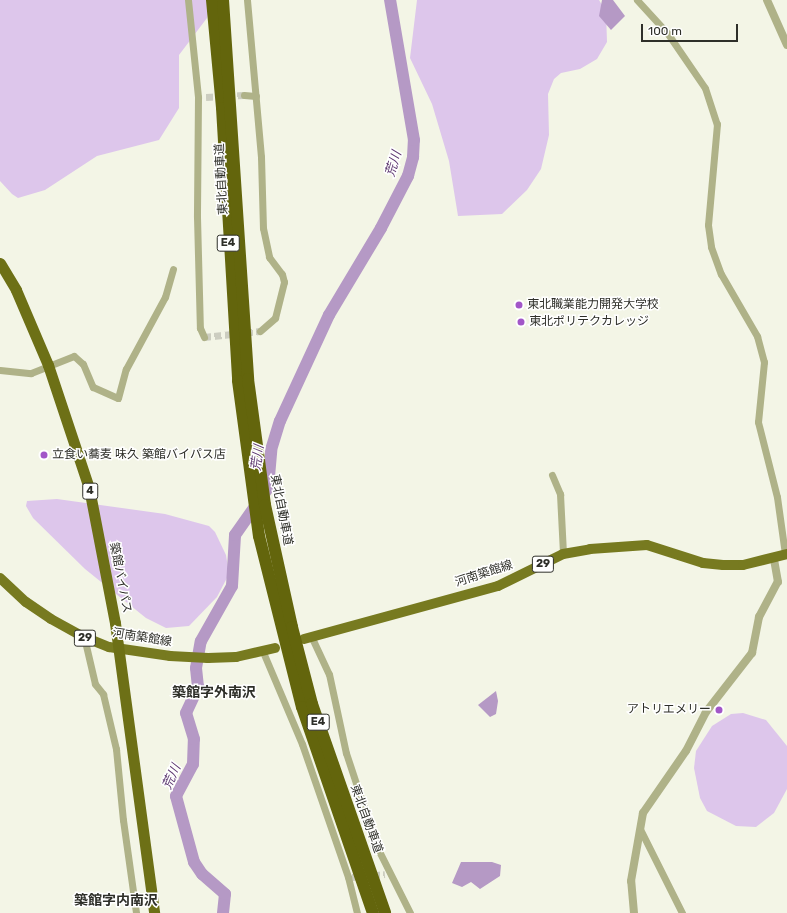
<!DOCTYPE html>
<html>
<head>
<meta charset="utf-8">
<style>
	body { margin:0 }
	#map { position:relative; width:787px; height:913px; overflow:hidden; background:#f3f5e6; font-family:Rubik,"Noto Sans JP",sans-serif }
	div>[style] { position:absolute }
	.green>* { inset:0; background:#ddc6eb }
	.water>* { inset:0; background:#b599c5 }
	.river>* { height:12px; margin:-6px; padding:0 6px; transform-origin:6px; border-radius:6px; background:#b599c5 }
	.minor-tunnel>* { height:7px; margin-top:-3.5px; transform-origin:0; background:repeating-linear-gradient(90deg,#cccdc0 0 7px,transparent 0 10.5px) }
	.minor>* { height:7px; margin:-3.5px; padding:0 3.5px; transform-origin:3.5px; border-radius:3.5px; background:#afb288 }
	.tertiary>* { height:8px; margin:-4px; padding:0 4px; transform-origin:4px; border-radius:4px; background:#afb288 }
	.primary>* { height:10px; margin:-5px; padding:0 5px; transform-origin:5px; border-radius:5px; background:#777a20 }
	.trunk>* { height:11px; margin:-5.5px; padding:0 5.5px; transform-origin:5.5px; border-radius:5.5px; background:#6d7016 }
	.motorway>* { height:12px; margin:-6px; padding:0 6px; transform-origin:6px; border-radius:6px; background:#63650c }
	.dots>* { width:11px; height:11px; translate:-50% -50%; box-sizing:border-box; border:2px solid #fff; border-radius:50% }
	span { translate:-50% -50%; white-space:nowrap; text-align:center; line-height:1.15; -webkit-text-stroke:3px #fff; paint-order:stroke }
	.shield-label span { padding:1px 3px; background:#fff; border:1px solid; border-radius:3px; -webkit-text-stroke-width:0 }
	.shield-label { font-size:11px; color:#2e2f29; font-weight:700 }
	.street-label { font-size:12px; color:#2e2f29 }
	.poi-label { font-size:12px; color:#2e2f29 }
	.left { translate:0 -50%; text-align:left }
	.right { translate:-100% -50%; text-align:right }
	.water-label { font-size:13px; color:#5e3971; font-style:italic }
	.quarter-label { font-size:14px; color:#2e2f29; font-weight:700 }
	.scale { position:absolute; left:641px; top:24px; width:97px; height:18px; box-sizing:border-box; border:2px solid #2e2f29; border-top:0; padding-left:5px; font-size:12px; line-height:14px; white-space:nowrap; color:#2e2f29; -webkit-text-stroke:3px #fff; paint-order:stroke }
</style>
</head>
<body>
<div id="map">
	<div class="green">
		<div style="clip-path:polygon(0 0,207px 0,210px 3px,207px 18px,179px 55px,179px 108px,159px 140px,97px 156px,45px 190px,18px 198px,12px 194px,0 181px)"></div>
		<div style="clip-path:polygon(417px 0,599px 0,606px 12px,607px 42px,597px 59px,580px 69px,561px 73px,554px 79px,548px 94px,549px 135px,541px 169px,527px 190px,502px 214px,458px 216px,449px 161px,432px 104px,410px 58px)"></div>
		<div style="clip-path:polygon(57px 499px,165px 514px,209px 526px,215px 532px,226px 555px,229px 574px,217px 597px,189px 626px,166px 628px,146px 618px,85px 569px,33px 518px,26px 506px,27px 501px)"></div>
		<div style="clip-path:polygon(743px 713px,766px 720px,787px 746px,787px 789px,774px 813px,756px 827px,736px 826px,707px 811px,700px 798px,694px 768px,696px 751px,712px 726px,731px 714px)"></div>
	</div>
	<div class="water">
		<div style="clip-path:polygon(602px 0,613px 0,625px 16px,611px 30px,599px 16px)"></div>
		<div style="clip-path:polygon(496px 691px,498px 701px,496px 714px,490px 717px,478px 705px)"></div>
		<div style="clip-path:polygon(461px 862px,492px 862px,501px 865px,500px 876px,480px 889px,471px 882px,462px 887px,452px 883px)"></div>
	</div>
	<div class="river">
		<div style="left:223px;top:913px;width:19px;rotate:-84deg"></div>
		<div style="left:225px;top:894px;width:30px;rotate:-139deg"></div>
		<div style="left:202px;top:874px;width:14px;rotate:-124deg"></div>
		<div style="left:194px;top:862px;width:68px;rotate:-105.3deg"></div>
		<div style="left:176px;top:796px;width:36px;rotate:-62deg"></div>
		<div style="left:193px;top:764px;width:25px;rotate:-88deg"></div>
		<div style="left:194px;top:739px;width:27px;rotate:-107deg"></div>
		<div style="left:186px;top:713px;width:29px;rotate:-65deg"></div>
		<div style="left:198px;top:687px;width:19px;rotate:-96deg"></div>
		<div style="left:196px;top:668px;width:27px;rotate:-80deg"></div>
		<div style="left:201px;top:641px;width:63px;rotate:-60.6deg"></div>
		<div style="left:232px;top:586px;width:51px;rotate:-86.6deg"></div>
		<div style="left:235px;top:535px;width:57px;rotate:-54.9deg"></div>
		<div style="left:268px;top:488px;width:38px;rotate:-85deg"></div>
		<div style="left:271px;top:450px;width:30px;rotate:-73deg"></div>
		<div style="left:280px;top:421px;width:117px;rotate:-65.2deg"></div>
		<div style="left:329px;top:315px;width:101px;rotate:-59.1deg"></div>
		<div style="left:381px;top:228px;width:59px;rotate:-62.6deg"></div>
		<div style="left:408px;top:176px;width:20px;rotate:-75deg"></div>
		<div style="left:413px;top:157px;width:17px;rotate:-87deg"></div>
		<div style="left:414px;top:140px;width:142px;rotate:-99.7deg"></div>
	</div>
	<div class="minor-tunnel">
		<div style="left:206px;top:97px;width:38px;rotate:-3deg"></div>
		<div style="left:204px;top:337px;width:56px;rotate:-6.1deg"></div>
		<div style="left:352px;top:877px;width:33px;rotate:-5deg"></div>
	</div>
	<div class="minor">
		<div style="left:188px;top:0;width:98px;rotate:84.1deg"></div>
		<div style="left:198px;top:97px;width:120px;rotate:90.5deg"></div>
		<div style="left:197px;top:217px;width:111px;rotate:88.5deg"></div>
		<div style="left:200px;top:328px;width:10px;rotate:66deg"></div>
		<div style="left:247px;top:0;width:158px;rotate:84.9deg"></div>
		<div style="left:261px;top:157px;width:71px;rotate:88.4deg"></div>
		<div style="left:263px;top:228px;width:30px;rotate:78deg"></div>
		<div style="left:269px;top:257px;width:21px;rotate:53deg"></div>
		<div style="left:282px;top:274px;width:8px;rotate:76deg"></div>
		<div style="left:284px;top:282px;width:37px;rotate:104deg"></div>
		<div style="left:275px;top:318px;width:20px;rotate:139deg"></div>
		<div style="left:637px;top:0;width:46px;rotate:47.6deg"></div>
		<div style="left:668px;top:34px;width:65px;rotate:55.6deg"></div>
		<div style="left:705px;top:88px;width:38px;rotate:72deg"></div>
		<div style="left:717px;top:124px;width:101px;rotate:95.1deg"></div>
		<div style="left:708px;top:225px;width:22px;rotate:82deg"></div>
		<div style="left:711px;top:247px;width:29px;rotate:70deg"></div>
		<div style="left:721px;top:274px;width:72px;rotate:59.9deg"></div>
		<div style="left:757px;top:336px;width:27px;rotate:75deg"></div>
		<div style="left:764px;top:362px;width:60px;rotate:95.7deg"></div>
		<div style="left:758px;top:422px;width:77px;rotate:75.8deg"></div>
		<div style="left:777px;top:497px;width:58px;rotate:82deg"></div>
		<div style="left:244px;top:95px;width:12px;rotate:5deg"></div>
		<div style="left:0;top:370px;width:31px;rotate:6deg"></div>
		<div style="left:31px;top:373px;width:46px;rotate:-21.6deg"></div>
		<div style="left:74px;top:356px;width:12px;rotate:42deg"></div>
		<div style="left:83px;top:364px;width:25px;rotate:67deg"></div>
		<div style="left:93px;top:387px;width:27px;rotate:24deg"></div>
		<div style="left:118px;top:398px;width:30px;rotate:-75deg"></div>
		<div style="left:126px;top:369px;width:82px;rotate:-61.6deg"></div>
		<div style="left:165px;top:297px;width:29px;rotate:-74deg"></div>
		<div style="left:552px;top:475px;width:21px;rotate:67deg"></div>
		<div style="left:560px;top:494px;width:60px;rotate:87.1deg"></div>
		<div style="left:84px;top:637px;width:48px;rotate:76.8deg"></div>
		<div style="left:95px;top:684px;width:13px;rotate:51deg"></div>
		<div style="left:103px;top:694px;width:57px;rotate:76.7deg"></div>
		<div style="left:116px;top:749px;width:71px;rotate:84.4deg"></div>
		<div style="left:123px;top:820px;width:94px;rotate:82deg"></div>
		<div style="left:312px;top:638px;width:40px;rotate:65deg"></div>
		<div style="left:329px;top:674px;width:81px;rotate:77.9deg"></div>
		<div style="left:346px;top:753px;width:99px;rotate:71.7deg"></div>
		<div style="left:377px;top:847px;width:74px;rotate:63.4deg"></div>
		<div style="left:263px;top:652px;width:100px;rotate:67deg"></div>
		<div style="left:302px;top:744px;width:141px;rotate:70.9deg"></div>
		<div style="left:348px;top:877px;width:37px;rotate:76deg"></div>
		<div style="left:640px;top:829px;width:94px;rotate:63.4deg"></div>
	</div>
	<div class="tertiary">
		<div style="left:767px;top:0;width:49px;rotate:66deg"></div>
		<div style="left:634px;top:913px;width:32px;rotate:-95deg"></div>
		<div style="left:631px;top:881px;width:69px;rotate:-80deg"></div>
		<div style="left:643px;top:813px;width:75px;rotate:-55.3deg"></div>
		<div style="left:686px;top:751px;width:44px;rotate:-62.9deg"></div>
		<div style="left:706px;top:712px;width:75px;rotate:-52.1deg"></div>
		<div style="left:752px;top:653px;width:37px;rotate:-79deg"></div>
		<div style="left:759px;top:617px;width:40px;rotate:-62deg"></div>
		<div style="left:778px;top:582px;width:23px;rotate:-100deg"></div>
	</div>
	<div class="primary">
		<div style="left:0;top:578px;width:35px;rotate:43deg"></div>
		<div style="left:26px;top:602px;width:30px;rotate:34deg"></div>
		<div style="left:51px;top:619px;width:38px;rotate:29deg"></div>
		<div style="left:84px;top:637px;width:27px;rotate:22deg"></div>
		<div style="left:109px;top:647px;width:62px;rotate:8.4deg"></div>
		<div style="left:170px;top:656px;width:38px;rotate:3deg"></div>
		<div style="left:208px;top:658px;width:28px;rotate:-2deg"></div>
		<div style="left:236px;top:657px;width:40px;rotate:-13deg"></div>
		<div style="left:304px;top:639px;width:201px;rotate:-15.3deg"></div>
		<div style="left:498px;top:586px;width:72px;rotate:-26.2deg"></div>
		<div style="left:563px;top:554px;width:27px;rotate:-10deg"></div>
		<div style="left:590px;top:549px;width:57px;rotate:-4deg"></div>
		<div style="left:647px;top:545px;width:59px;rotate:17.8deg"></div>
		<div style="left:703px;top:563px;width:20px;rotate:6deg"></div>
		<div style="left:723px;top:565px;width:20px"></div>
		<div style="left:743px;top:565px;width:45px;rotate:-14deg"></div>
	</div>
	<div class="trunk">
		<div style="left:0;top:263px;width:31px;rotate:59deg"></div>
		<div style="left:16px;top:290px;width:82px;rotate:66.9deg"></div>
		<div style="left:48px;top:365px;width:130px;rotate:71.6deg"></div>
		<div style="left:89px;top:488px;width:137px;rotate:79.1deg"></div>
		<div style="left:115px;top:623px;width:293px;rotate:82.3deg"></div>
	</div>
	<div class="motorway">
		<div style="left:212px;top:0;width:108px;rotate:84.7deg"></div>
		<div style="left:222px;top:108px;width:273px;rotate:86.6deg"></div>
		<div style="left:238px;top:381px;width:156px;rotate:82.3deg"></div>
		<div style="left:259px;top:536px;width:176px;rotate:75.9deg"></div>
		<div style="left:302px;top:707px;width:218px;rotate:71deg"></div>
		<div style="left:223px;top:0;width:380px;rotate:86.2deg"></div>
		<div style="left:248px;top:379px;width:127px;rotate:82.3deg"></div>
		<div style="left:265px;top:505px;width:125px;rotate:77.5deg"></div>
		<div style="left:292px;top:627px;width:80px;rotate:75.4deg"></div>
		<div style="left:312px;top:704px;width:221px;rotate:70.7deg"></div>
	</div>
	<div class="dots">
		<div style="left:519px;top:305px;background:#a256c8"></div>
		<div style="left:521px;top:322px;background:#a256c8"></div>
		<div style="left:44px;top:455px;background:#a256c8"></div>
		<div style="left:719px;top:710px;background:#a256c8"></div>
	</div>
	<div class="shield-label">
		<span style="left:228px;top:243px">E4</span>
		<span style="left:90px;top:491px">4</span>
		<span style="left:543px;top:564px">29</span>
		<span style="left:85px;top:638px">29</span>
		<span style="left:318px;top:722px">E4</span>
	</div>
	<div class="street-label">
		<span style="left:222px;top:179px;rotate:-93deg">東北自動車道</span>
		<span style="left:281px;top:510px;rotate:79deg">東北自動車道</span>
		<span style="left:484px;top:574px;rotate:-18deg">河南築館線</span>
		<span style="left:120px;top:578px;rotate:79deg">築館バイパス</span>
		<span style="left:142px;top:638px;rotate:9deg">河南築館線</span>
		<span style="left:366px;top:819px;rotate:70deg">東北自動車道</span>
	</div>
	<div class="poi-label">
		<span class="left" style="left:527px;top:305px">東北職業能力開発大学校</span>
		<span class="left" style="left:529px;top:322px">東北ポリテクカレッジ</span>
		<span class="left" style="left:52px;top:455px">立食い蕎麦 味久 築館バイパス店</span>
		<span class="right" style="left:711px;top:710px">アトリエメリー</span>
	</div>
	<div class="water-label">
		<span style="left:394px;top:164px;rotate:-73deg">荒川</span>
		<span style="left:258px;top:458px;rotate:-82deg">荒川</span>
		<span style="left:172px;top:777px;rotate:-66deg">荒川</span>
	</div>
	<div class="quarter-label">
		<span style="left:214px;top:693px">築館字外南沢</span>
		<span style="left:116px;top:901px">築館字内南沢</span>
	</div>
	<div class="scale">100 m</div>
</div>
</body>
</html>
